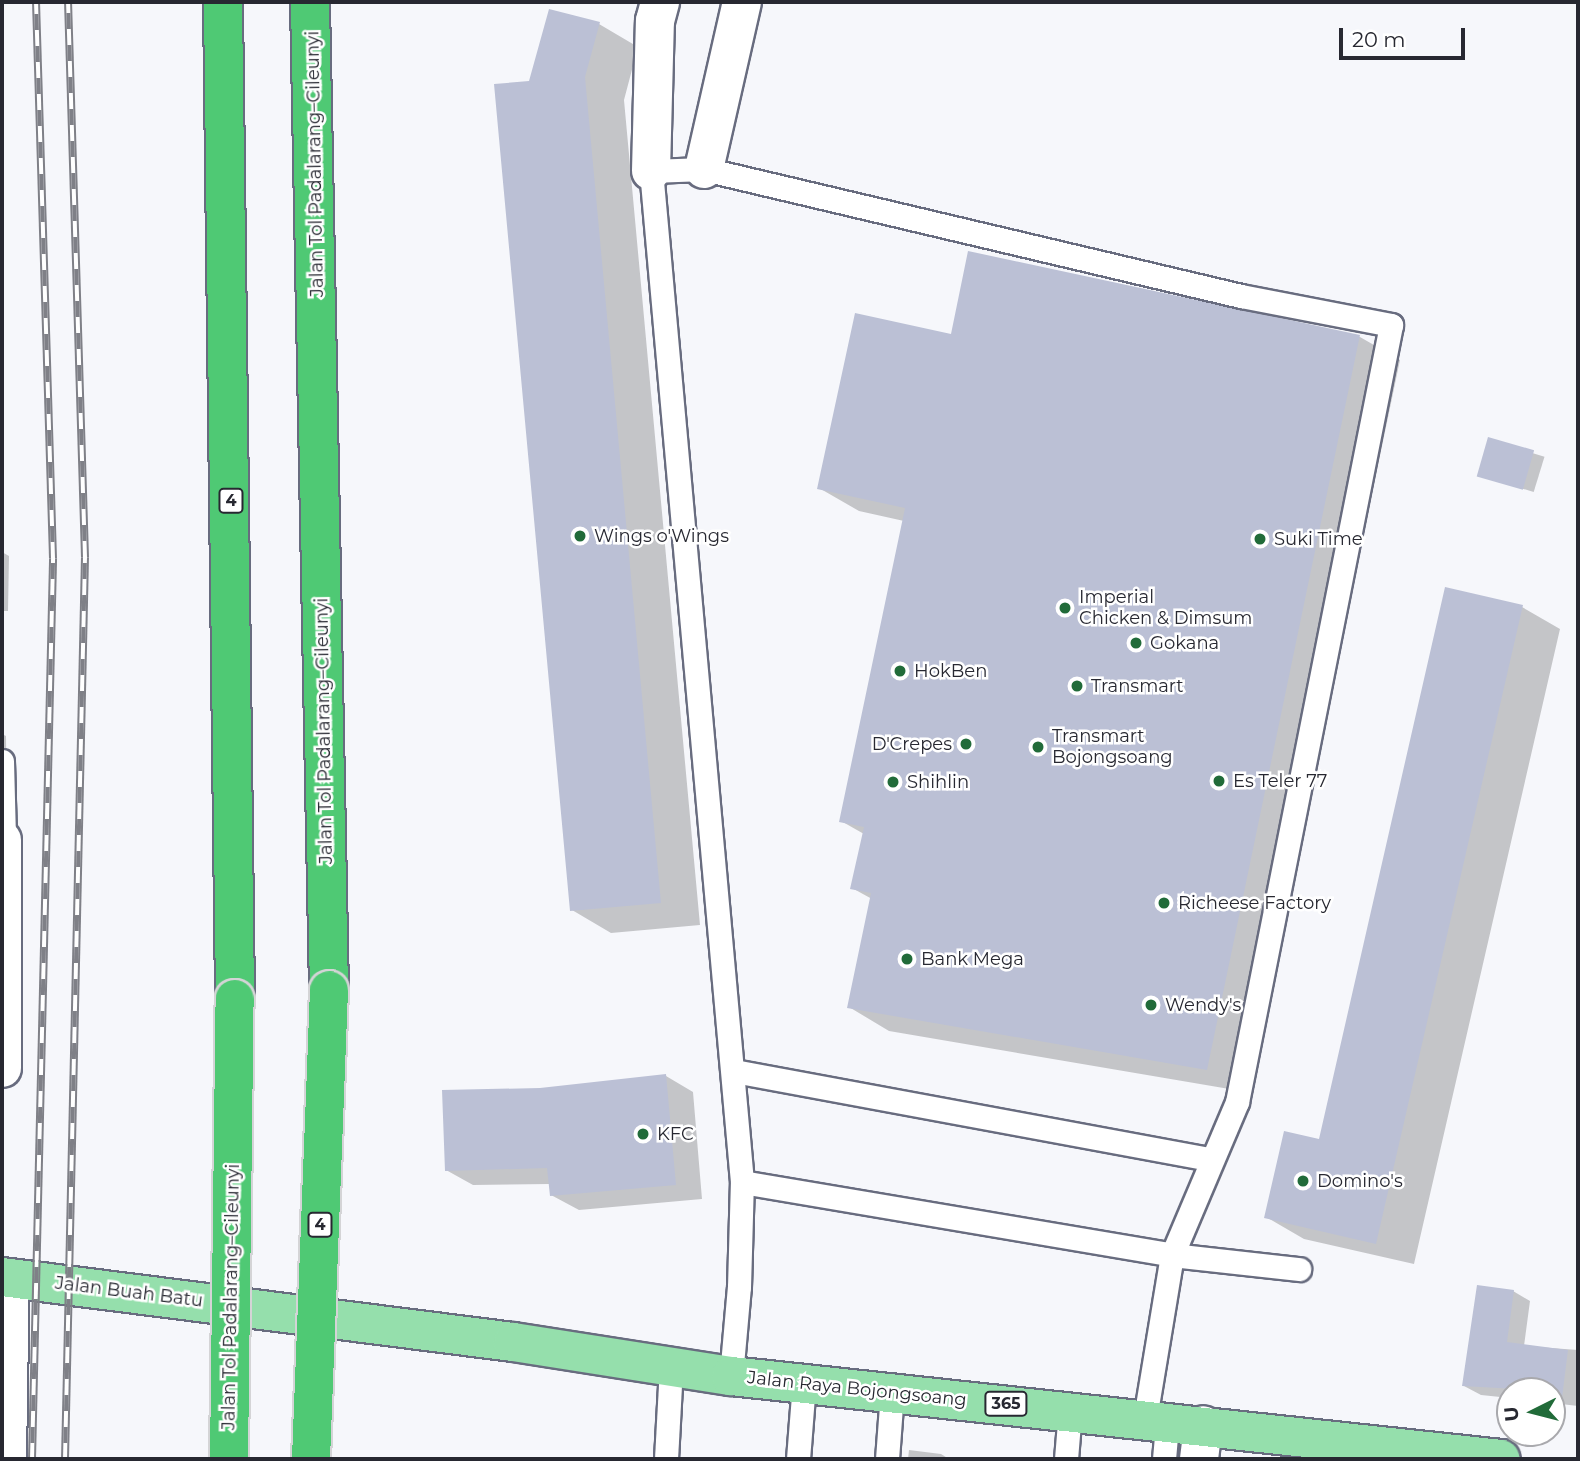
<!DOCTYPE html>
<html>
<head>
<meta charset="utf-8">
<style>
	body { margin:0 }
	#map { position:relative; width:1580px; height:1461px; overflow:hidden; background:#f6f7fb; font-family:Montserrat,sans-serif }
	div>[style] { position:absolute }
	.shadow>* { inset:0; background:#0003; transform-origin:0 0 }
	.building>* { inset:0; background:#bbc0d5; transform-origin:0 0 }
	.roads { filter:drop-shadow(2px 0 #686c7f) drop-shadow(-2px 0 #686c7f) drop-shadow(0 2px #686c7f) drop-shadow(0 -2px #686c7f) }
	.service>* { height:23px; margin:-11.5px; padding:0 11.5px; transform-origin:11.5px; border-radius:11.5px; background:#fff }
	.minor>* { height:38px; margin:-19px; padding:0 19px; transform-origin:19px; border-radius:19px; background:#fff }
	.primary>* { height:38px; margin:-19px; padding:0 19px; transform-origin:19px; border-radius:19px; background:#95dfac }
	.motorway>* { height:38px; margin:-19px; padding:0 19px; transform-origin:19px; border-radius:19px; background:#4fc974 }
	.rail>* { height:8px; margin-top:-4px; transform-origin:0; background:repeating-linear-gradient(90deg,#fff 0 16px,#7f8087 0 32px); box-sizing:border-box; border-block:2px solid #7f8087 }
	.bridges { filter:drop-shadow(2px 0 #d4d4d6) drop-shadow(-2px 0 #d4d4d6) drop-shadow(0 2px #d4d4d6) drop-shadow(0 -2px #d4d4d6) }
	.motorway-bridge>* { height:38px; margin:-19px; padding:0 19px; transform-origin:19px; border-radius:19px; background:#4fc974 }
	.dots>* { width:19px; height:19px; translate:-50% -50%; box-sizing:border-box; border:4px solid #fff; border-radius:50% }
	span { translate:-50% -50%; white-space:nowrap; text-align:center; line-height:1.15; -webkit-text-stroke:5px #fff; paint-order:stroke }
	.shield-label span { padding:2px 5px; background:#fff; border:2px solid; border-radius:5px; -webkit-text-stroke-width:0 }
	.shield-label { font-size:16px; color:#272831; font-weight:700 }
	.street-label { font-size:18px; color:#272831 }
	.poi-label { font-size:18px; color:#272831 }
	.left { translate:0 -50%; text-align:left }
	.right { translate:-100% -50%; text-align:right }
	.frame { position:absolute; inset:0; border:4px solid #272831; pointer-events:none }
	.north { position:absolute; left:1496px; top:1377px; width:70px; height:70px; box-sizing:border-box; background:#fff; border:2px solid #a9a9ad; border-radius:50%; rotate:264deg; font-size:19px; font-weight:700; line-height:28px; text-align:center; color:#272831 }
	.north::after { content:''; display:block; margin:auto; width:24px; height:32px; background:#216b39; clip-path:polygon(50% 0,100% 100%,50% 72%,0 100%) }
	.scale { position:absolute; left:1339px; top:28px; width:126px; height:32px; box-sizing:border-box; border:4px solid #272831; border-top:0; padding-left:9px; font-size:21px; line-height:24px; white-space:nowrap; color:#272831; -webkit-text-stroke:5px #fff; paint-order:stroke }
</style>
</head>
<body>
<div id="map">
	<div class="shadow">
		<div style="clip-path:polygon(599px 24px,638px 47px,624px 100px,700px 925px,611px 933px,572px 910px,531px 83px)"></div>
		<div style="clip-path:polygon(970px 253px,1360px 337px,1400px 360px,1247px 1092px,889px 1031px,849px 1007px,872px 899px,852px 888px,864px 834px,841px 821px,904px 521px,859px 511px,819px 488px,952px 336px)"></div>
		<div style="left:1490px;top:440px;width:57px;height:37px;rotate:17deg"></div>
		<div style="clip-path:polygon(2px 552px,9px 556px,8px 611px,2px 611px)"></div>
		<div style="clip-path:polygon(1522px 607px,1560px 629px,1414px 1264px,1304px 1239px,1266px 1217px,1320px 1141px)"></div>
		<div style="clip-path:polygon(2px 734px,6px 736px,7px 816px,2px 816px)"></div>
		<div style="clip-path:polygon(666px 1076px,693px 1092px,702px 1199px,579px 1210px,551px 1195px,550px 1184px,473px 1185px,446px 1170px,540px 1090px)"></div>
		<div style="clip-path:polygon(1513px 1291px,1530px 1301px,1524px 1346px,1578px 1350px,1578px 1406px,1552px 1403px,1552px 1391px,1510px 1391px,1510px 1398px,1481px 1395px,1464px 1386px)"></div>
		<div style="clip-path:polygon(909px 1450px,941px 1454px,949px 1459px,908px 1459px)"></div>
	</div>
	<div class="building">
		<div style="clip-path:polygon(549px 9px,600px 22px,585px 77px,661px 903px,570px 911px,494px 84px,529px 81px)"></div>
		<div style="clip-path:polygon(968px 251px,1360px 335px,1207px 1070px,847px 1008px,871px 893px,850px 889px,864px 827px,839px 822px,905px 508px,817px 489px,855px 313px,951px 334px)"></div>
		<div style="left:1488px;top:437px;width:48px;height:41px;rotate:16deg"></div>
		<div style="clip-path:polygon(1445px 587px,1523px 605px,1376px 1244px,1264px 1218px,1284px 1131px,1319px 1139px)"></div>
		<div style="clip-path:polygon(666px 1074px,676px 1185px,550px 1196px,547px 1168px,445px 1171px,442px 1090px,540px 1088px)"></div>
		<div style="clip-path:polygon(1477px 1285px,1514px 1290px,1507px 1342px,1568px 1350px,1562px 1398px,1552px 1396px,1552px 1391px,1462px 1386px)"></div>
	</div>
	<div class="roads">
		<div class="service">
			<div style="left:2px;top:761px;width:79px;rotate:88.5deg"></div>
			<div style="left:734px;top:1071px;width:486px;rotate:10.5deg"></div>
			<div style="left:742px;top:1182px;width:436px;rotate:9.6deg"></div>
			<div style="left:1172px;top:1255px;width:128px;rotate:6.3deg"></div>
			<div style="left:731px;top:1376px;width:89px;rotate:-84.9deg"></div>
			<div style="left:739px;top:1287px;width:105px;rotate:-88.4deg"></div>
			<div style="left:742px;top:1182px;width:1015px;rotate:-95.14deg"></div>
			<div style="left:651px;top:171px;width:53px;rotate:-2.2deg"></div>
			<div style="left:704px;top:169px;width:552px;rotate:13.31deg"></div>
			<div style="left:1241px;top:296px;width:153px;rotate:10.9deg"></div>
			<div style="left:1391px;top:325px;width:792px;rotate:101.21deg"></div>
			<div style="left:1237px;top:1102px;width:166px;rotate:113deg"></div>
			<div style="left:1172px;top:1255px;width:165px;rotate:99.4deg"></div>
			<div style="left:666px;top:1459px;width:93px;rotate:-86.9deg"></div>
			<div style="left:798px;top:1459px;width:76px;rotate:-85.5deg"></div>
			<div style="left:887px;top:1459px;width:66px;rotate:-85.7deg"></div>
			<div style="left:1066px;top:1459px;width:49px;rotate:-85.3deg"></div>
			<div style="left:1164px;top:1459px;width:38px;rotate:-85deg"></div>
		</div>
		<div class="minor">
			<div style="left:704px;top:169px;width:171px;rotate:-77.2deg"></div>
			<div style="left:651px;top:171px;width:150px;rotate:-88.5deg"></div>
			<div style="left:655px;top:21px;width:20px;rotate:-75deg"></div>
			<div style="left:2px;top:840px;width:228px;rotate:90deg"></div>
			<div style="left:7px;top:1459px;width:181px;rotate:-89.1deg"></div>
			<div style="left:1199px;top:1459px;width:34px;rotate:-83deg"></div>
		</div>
		<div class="primary">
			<div style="left:2px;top:1277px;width:515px;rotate:7.25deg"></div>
			<div style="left:513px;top:1342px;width:221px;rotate:8.9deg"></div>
			<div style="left:731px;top:1376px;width:774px;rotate:6.15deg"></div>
		</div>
		<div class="motorway">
			<div style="left:223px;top:2px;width:997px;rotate:89.31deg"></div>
			<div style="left:310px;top:2px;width:988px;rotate:88.9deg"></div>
		</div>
	</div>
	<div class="rail">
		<div style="left:32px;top:1459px;width:901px;rotate:-88.66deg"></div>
		<div style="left:53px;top:558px;width:556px;rotate:-91.75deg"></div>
		<div style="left:65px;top:1459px;width:902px;rotate:-88.73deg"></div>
		<div style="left:85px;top:557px;width:555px;rotate:-91.75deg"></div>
	</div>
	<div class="bridges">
		<div class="motorway-bridge">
			<div style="left:229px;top:1459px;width:460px;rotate:-89.3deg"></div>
			<div style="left:311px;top:1459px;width:469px;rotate:-87.8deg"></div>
		</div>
	</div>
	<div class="dots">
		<div style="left:580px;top:536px;background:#216b39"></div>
		<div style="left:1260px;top:539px;background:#216b39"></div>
		<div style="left:1065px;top:608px;background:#216b39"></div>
		<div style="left:1136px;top:643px;background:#216b39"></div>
		<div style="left:900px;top:671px;background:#216b39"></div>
		<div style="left:1077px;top:686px;background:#216b39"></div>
		<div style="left:966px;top:744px;background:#216b39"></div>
		<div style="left:1038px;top:747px;background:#216b39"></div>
		<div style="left:1219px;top:781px;background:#216b39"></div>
		<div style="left:893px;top:782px;background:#216b39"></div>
		<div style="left:1164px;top:903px;background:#216b39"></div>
		<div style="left:907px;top:959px;background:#216b39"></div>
		<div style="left:1151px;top:1005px;background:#216b39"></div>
		<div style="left:643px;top:1134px;background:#216b39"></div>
		<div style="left:1303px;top:1181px;background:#216b39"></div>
	</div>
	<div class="shield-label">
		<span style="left:231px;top:501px">4</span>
		<span style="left:320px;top:1225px">4</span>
		<span style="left:1006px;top:1404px">365</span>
	</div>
	<div class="street-label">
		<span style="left:315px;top:164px;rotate:-91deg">Jalan Tol Padalarang–Cileunyi</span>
		<span style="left:324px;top:731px;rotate:-91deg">Jalan Tol Padalarang–Cileunyi</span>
		<span style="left:129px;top:1292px;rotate:7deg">Jalan Buah Batu</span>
		<span style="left:231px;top:1297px;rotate:-89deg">Jalan Tol Padalarang–Cileunyi</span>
		<span style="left:857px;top:1389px;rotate:6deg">Jalan Raya Bojongsoang</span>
	</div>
	<div class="poi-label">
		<span class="left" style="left:594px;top:536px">Wings o'Wings</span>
		<span class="left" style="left:1274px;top:539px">Suki Time</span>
		<span class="left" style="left:1079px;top:608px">Imperial<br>Chicken &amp; Dimsum</span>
		<span class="left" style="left:1150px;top:643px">Gokana</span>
		<span class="left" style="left:914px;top:671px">HokBen</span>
		<span class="left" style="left:1091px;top:686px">Transmart</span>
		<span class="left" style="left:1052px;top:747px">Transmart<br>Bojongsoang</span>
		<span class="right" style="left:952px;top:744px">D'Crepes</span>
		<span class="left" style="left:1233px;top:781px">Es Teler 77</span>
		<span class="left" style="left:907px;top:782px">Shihlin</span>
		<span class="left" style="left:1178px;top:903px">Richeese Factory</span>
		<span class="left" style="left:921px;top:959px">Bank Mega</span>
		<span class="left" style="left:1165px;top:1005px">Wendy's</span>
		<span class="left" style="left:657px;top:1134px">KFC</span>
		<span class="left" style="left:1317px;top:1181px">Domino's</span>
	</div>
	<div class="frame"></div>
	<div class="north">U</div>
	<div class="scale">20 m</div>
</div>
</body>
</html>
